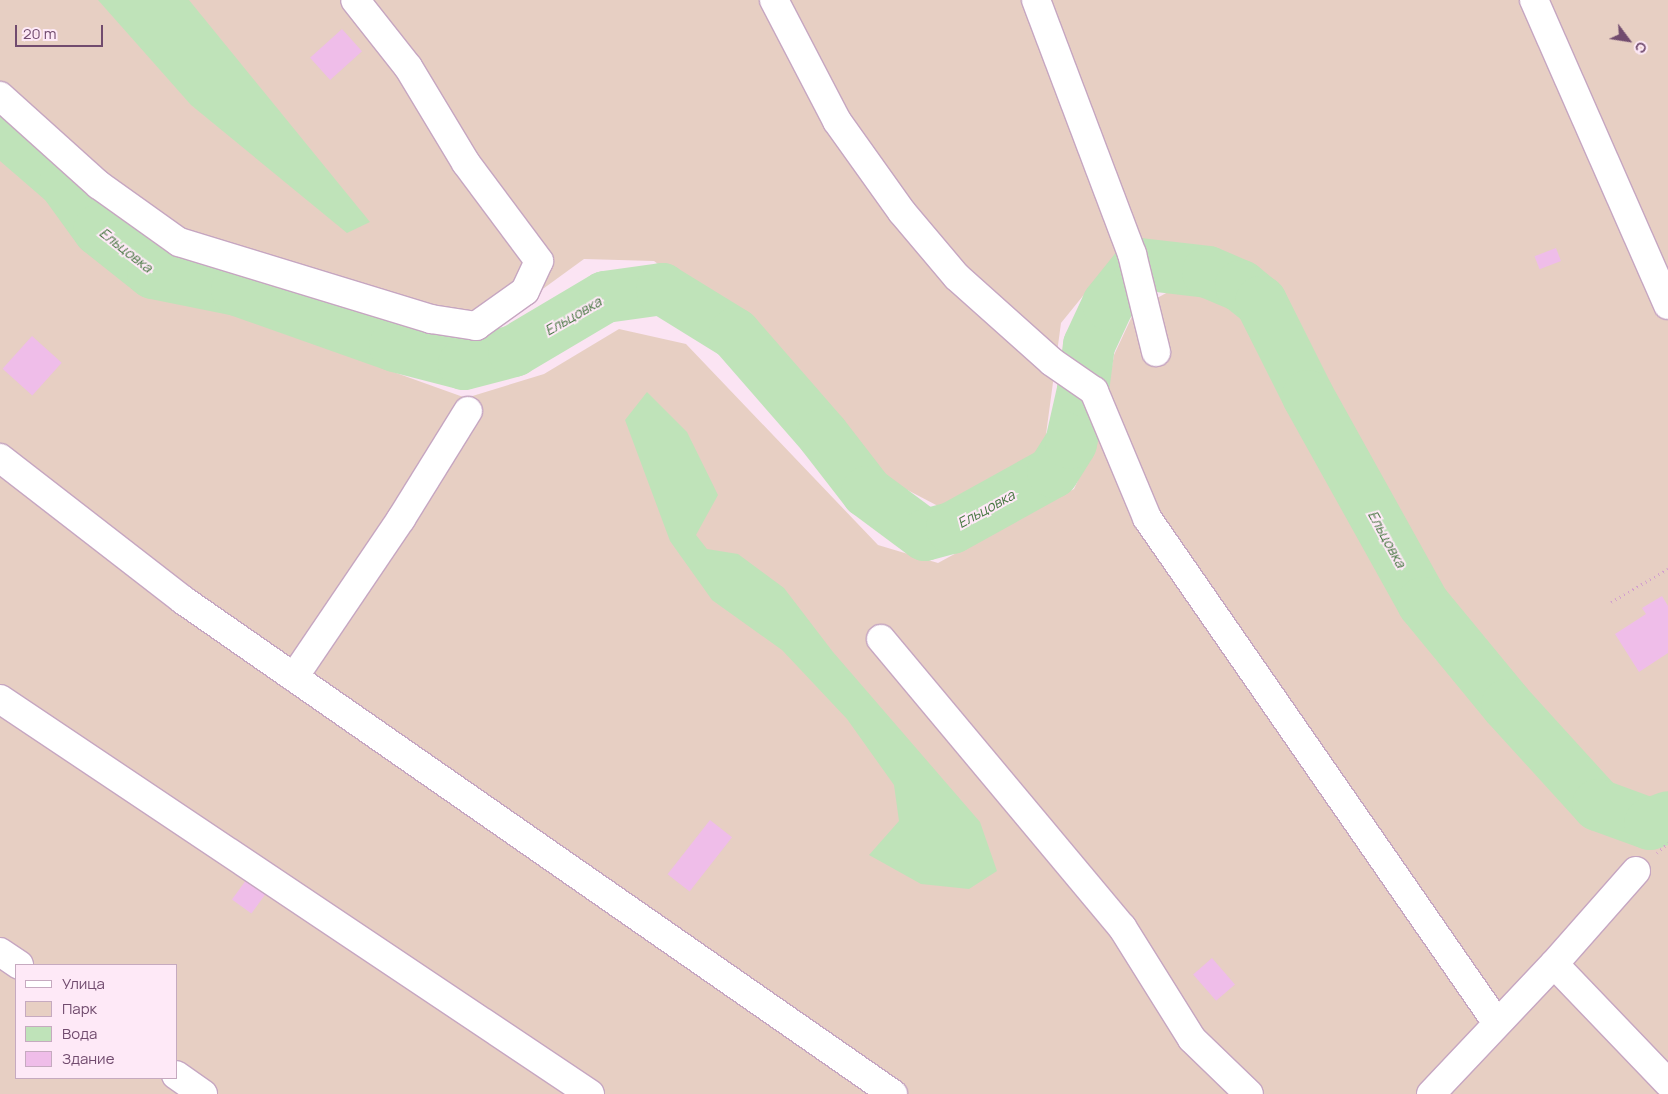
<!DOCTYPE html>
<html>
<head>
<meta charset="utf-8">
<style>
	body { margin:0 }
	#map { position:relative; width:1668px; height:1094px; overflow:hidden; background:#fbe4f3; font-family:Manrope,sans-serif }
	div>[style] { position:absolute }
	.green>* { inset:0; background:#e7cfc3 }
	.water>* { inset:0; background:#bfe3b9 }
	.river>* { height:52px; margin:-26px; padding:0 26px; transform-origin:26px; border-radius:26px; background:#bfe3b9 }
	.building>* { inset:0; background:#efbde9; transform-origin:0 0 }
	.path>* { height:3px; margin-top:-1.5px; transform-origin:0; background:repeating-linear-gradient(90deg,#d3a0cd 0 1px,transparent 0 5px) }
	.roads { filter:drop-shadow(1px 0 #c6a6c1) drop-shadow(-1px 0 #c6a6c1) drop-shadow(0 1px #c6a6c1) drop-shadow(0 -1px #c6a6c1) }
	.minor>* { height:28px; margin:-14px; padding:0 14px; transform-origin:14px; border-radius:14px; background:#fff }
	span { translate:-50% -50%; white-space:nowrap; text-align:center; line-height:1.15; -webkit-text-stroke:4px #fee9f7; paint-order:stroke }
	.water-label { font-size:14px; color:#467640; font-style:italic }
	.legend { position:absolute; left:15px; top:964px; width:162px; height:115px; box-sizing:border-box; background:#fee9f7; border:1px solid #c6aac0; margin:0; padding:6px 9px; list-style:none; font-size:15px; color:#714b6e }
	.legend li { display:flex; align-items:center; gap:10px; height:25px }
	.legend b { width:25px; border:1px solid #c6aac0 }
	.north { position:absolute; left:1603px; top:15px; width:50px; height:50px; -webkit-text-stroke:4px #fee9f7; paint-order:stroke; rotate:121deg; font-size:14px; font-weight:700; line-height:20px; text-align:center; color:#714b6e }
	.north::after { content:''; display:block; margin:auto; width:18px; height:22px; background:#714b6e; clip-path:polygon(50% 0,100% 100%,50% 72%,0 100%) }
	.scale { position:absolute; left:15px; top:25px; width:88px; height:22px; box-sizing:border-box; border:2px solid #714b6e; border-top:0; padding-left:6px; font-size:15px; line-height:18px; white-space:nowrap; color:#714b6e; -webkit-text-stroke:4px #fee9f7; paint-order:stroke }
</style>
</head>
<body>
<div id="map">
	<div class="green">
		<div style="clip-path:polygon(0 0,1668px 0,1668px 797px,1643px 813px,1598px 793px,1499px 683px,1416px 575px,1313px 383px,1287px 303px,1256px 271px,1204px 254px,1121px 249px,1061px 323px,1042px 464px,938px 506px,894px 483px,754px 333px,654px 261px,584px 259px,460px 349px,164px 247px,20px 131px,0 119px)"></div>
		<div style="clip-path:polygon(evenodd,0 158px,7px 161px,93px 247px,141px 289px,223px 311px,466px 398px,544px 374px,619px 329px,686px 344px,878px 545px,938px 563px,1074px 489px,1100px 433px,1114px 355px,1135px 310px,1181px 285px,1222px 293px,1253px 313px,1396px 585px,1576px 805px,1650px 843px,1668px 835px,1668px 1094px,0 1094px,0 158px,16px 965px,176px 965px,176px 1078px,16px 1078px,16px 965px)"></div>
	</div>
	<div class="water">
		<div style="clip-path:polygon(98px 0,189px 0,370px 222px,347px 233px,191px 105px)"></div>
		<div style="clip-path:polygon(647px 392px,687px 432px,718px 495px,696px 535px,707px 549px,738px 554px,784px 588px,833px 652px,980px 822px,997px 871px,969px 889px,921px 884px,869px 855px,899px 821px,894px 785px,847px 719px,782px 650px,712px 600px,670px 541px,625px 420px)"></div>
	</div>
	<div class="river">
		<div style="left:0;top:131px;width:12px;rotate:24deg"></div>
		<div style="left:11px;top:136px;width:72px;rotate:41deg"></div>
		<div style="left:65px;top:183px;width:58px;rotate:54.1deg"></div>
		<div style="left:99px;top:230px;width:69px;rotate:38.5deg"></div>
		<div style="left:153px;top:273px;width:86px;rotate:11.4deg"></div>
		<div style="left:237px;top:290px;width:168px;rotate:19.5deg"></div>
		<div style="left:395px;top:346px;width:71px;rotate:14.6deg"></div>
		<div style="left:464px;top:364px;width:52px;rotate:-14.6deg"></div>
		<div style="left:514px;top:351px;width:106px;rotate:-30.7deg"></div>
		<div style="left:605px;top:297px;width:58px;rotate:-8deg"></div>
		<div style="left:662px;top:289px;width:86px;rotate:31.7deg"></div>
		<div style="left:735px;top:334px;width:134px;rotate:48.9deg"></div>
		<div style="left:823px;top:435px;width:72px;rotate:52.3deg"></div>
		<div style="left:867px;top:492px;width:72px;rotate:36.6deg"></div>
		<div style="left:925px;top:535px;width:28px;rotate:-15deg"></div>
		<div style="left:952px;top:528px;width:115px;rotate:-29deg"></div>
		<div style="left:1053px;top:472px;width:34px;rotate:-58deg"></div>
		<div style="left:1071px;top:443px;width:54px;rotate:-77.2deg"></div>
		<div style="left:1083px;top:390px;width:45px;rotate:-82.4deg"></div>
		<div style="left:1089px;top:345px;width:45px;rotate:-65.1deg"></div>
		<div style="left:1108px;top:304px;width:51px;rotate:-51.3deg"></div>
		<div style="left:1140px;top:264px;width:68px;rotate:6.7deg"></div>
		<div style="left:1208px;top:272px;width:36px;rotate:23deg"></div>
		<div style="left:1241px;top:286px;width:26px;rotate:39deg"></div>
		<div style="left:1261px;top:302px;width:105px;rotate:63.4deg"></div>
		<div style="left:1308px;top:396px;width:237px;rotate:60.9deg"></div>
		<div style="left:1423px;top:603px;width:132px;rotate:50.5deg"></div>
		<div style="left:1507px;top:705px;width:135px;rotate:47.7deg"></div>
		<div style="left:1598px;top:805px;width:55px;rotate:20.1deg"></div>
		<div style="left:1650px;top:824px;width:19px;rotate:-21deg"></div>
	</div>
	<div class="building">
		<div style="left:342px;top:29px;width:30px;height:43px;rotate:48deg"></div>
		<div style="left:1556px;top:248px;width:14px;height:23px;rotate:69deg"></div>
		<div style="left:32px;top:336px;width:40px;height:44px;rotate:42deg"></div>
		<div style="clip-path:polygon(1662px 596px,1668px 606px,1668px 653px,1639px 672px,1615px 634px,1646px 614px,1642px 608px)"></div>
		<div style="left:710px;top:820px;width:28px;height:69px;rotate:38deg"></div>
		<div style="left:249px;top:876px;width:24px;height:29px;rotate:36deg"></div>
		<div style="left:1212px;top:958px;width:35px;height:25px;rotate:49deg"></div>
	</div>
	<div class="path">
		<div style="left:1611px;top:602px;width:66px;rotate:-30.1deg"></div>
		<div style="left:1657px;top:853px;width:15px;rotate:-42deg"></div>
	</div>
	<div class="roads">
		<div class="minor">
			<div style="left:774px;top:0;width:136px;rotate:62.5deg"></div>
			<div style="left:837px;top:121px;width:112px;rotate:54.5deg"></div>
			<div style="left:902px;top:212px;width:85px;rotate:49.8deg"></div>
			<div style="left:957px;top:277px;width:127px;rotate:41.8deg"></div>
			<div style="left:1052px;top:362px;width:51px;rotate:34.6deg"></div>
			<div style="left:1094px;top:391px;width:138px;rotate:67.3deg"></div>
			<div style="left:1147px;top:518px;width:614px;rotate:55.28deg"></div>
			<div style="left:1036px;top:0;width:272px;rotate:69.3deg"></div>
			<div style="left:1132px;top:254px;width:101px;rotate:76.2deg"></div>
			<div style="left:1534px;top:0;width:333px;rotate:66.3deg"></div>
			<div style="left:0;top:96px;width:133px;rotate:42deg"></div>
			<div style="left:99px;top:185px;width:98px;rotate:35.5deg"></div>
			<div style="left:179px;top:242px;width:264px;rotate:17deg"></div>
			<div style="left:431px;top:319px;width:46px;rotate:8.8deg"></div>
			<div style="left:476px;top:326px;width:60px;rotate:-35.5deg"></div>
			<div style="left:525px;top:291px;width:33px;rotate:-65deg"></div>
			<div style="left:539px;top:261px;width:122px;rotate:-126.7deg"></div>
			<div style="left:466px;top:163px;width:112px;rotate:-121.1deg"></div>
			<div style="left:408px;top:67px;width:85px;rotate:-128.3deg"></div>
			<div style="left:0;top:458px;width:232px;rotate:37.8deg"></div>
			<div style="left:183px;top:600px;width:865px;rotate:34.83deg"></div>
			<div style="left:881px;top:639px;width:376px;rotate:50.1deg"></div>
			<div style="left:1122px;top:927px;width:132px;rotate:58deg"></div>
			<div style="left:1192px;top:1039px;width:79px;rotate:44deg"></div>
			<div style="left:294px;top:677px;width:191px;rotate:-55.9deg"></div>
			<div style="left:401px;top:519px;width:127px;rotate:-58.2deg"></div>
			<div style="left:0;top:699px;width:710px;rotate:33.8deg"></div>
			<div style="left:0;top:952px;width:23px;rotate:34deg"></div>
			<div style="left:1554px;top:964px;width:165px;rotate:46.2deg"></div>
			<div style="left:176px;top:1075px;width:33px;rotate:35deg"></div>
			<div style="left:1431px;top:1094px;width:179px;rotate:-46.6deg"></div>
			<div style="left:1554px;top:964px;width:124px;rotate:-48.6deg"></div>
		</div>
	</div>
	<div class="water-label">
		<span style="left:126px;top:250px;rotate:38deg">Ельцовка</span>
		<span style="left:573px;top:316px;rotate:-30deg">Ельцовка</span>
		<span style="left:986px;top:509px;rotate:-29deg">Ельцовка</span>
		<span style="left:1387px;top:539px;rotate:61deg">Ельцовка</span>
	</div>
	<ul class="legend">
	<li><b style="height:6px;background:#fff"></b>Улица</li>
	<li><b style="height:14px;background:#e7cfc3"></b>Парк</li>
	<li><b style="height:14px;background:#bfe3b9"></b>Вода</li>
	<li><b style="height:14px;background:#efbde9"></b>Здание</li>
	</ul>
	<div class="north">С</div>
	<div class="scale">20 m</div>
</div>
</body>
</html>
